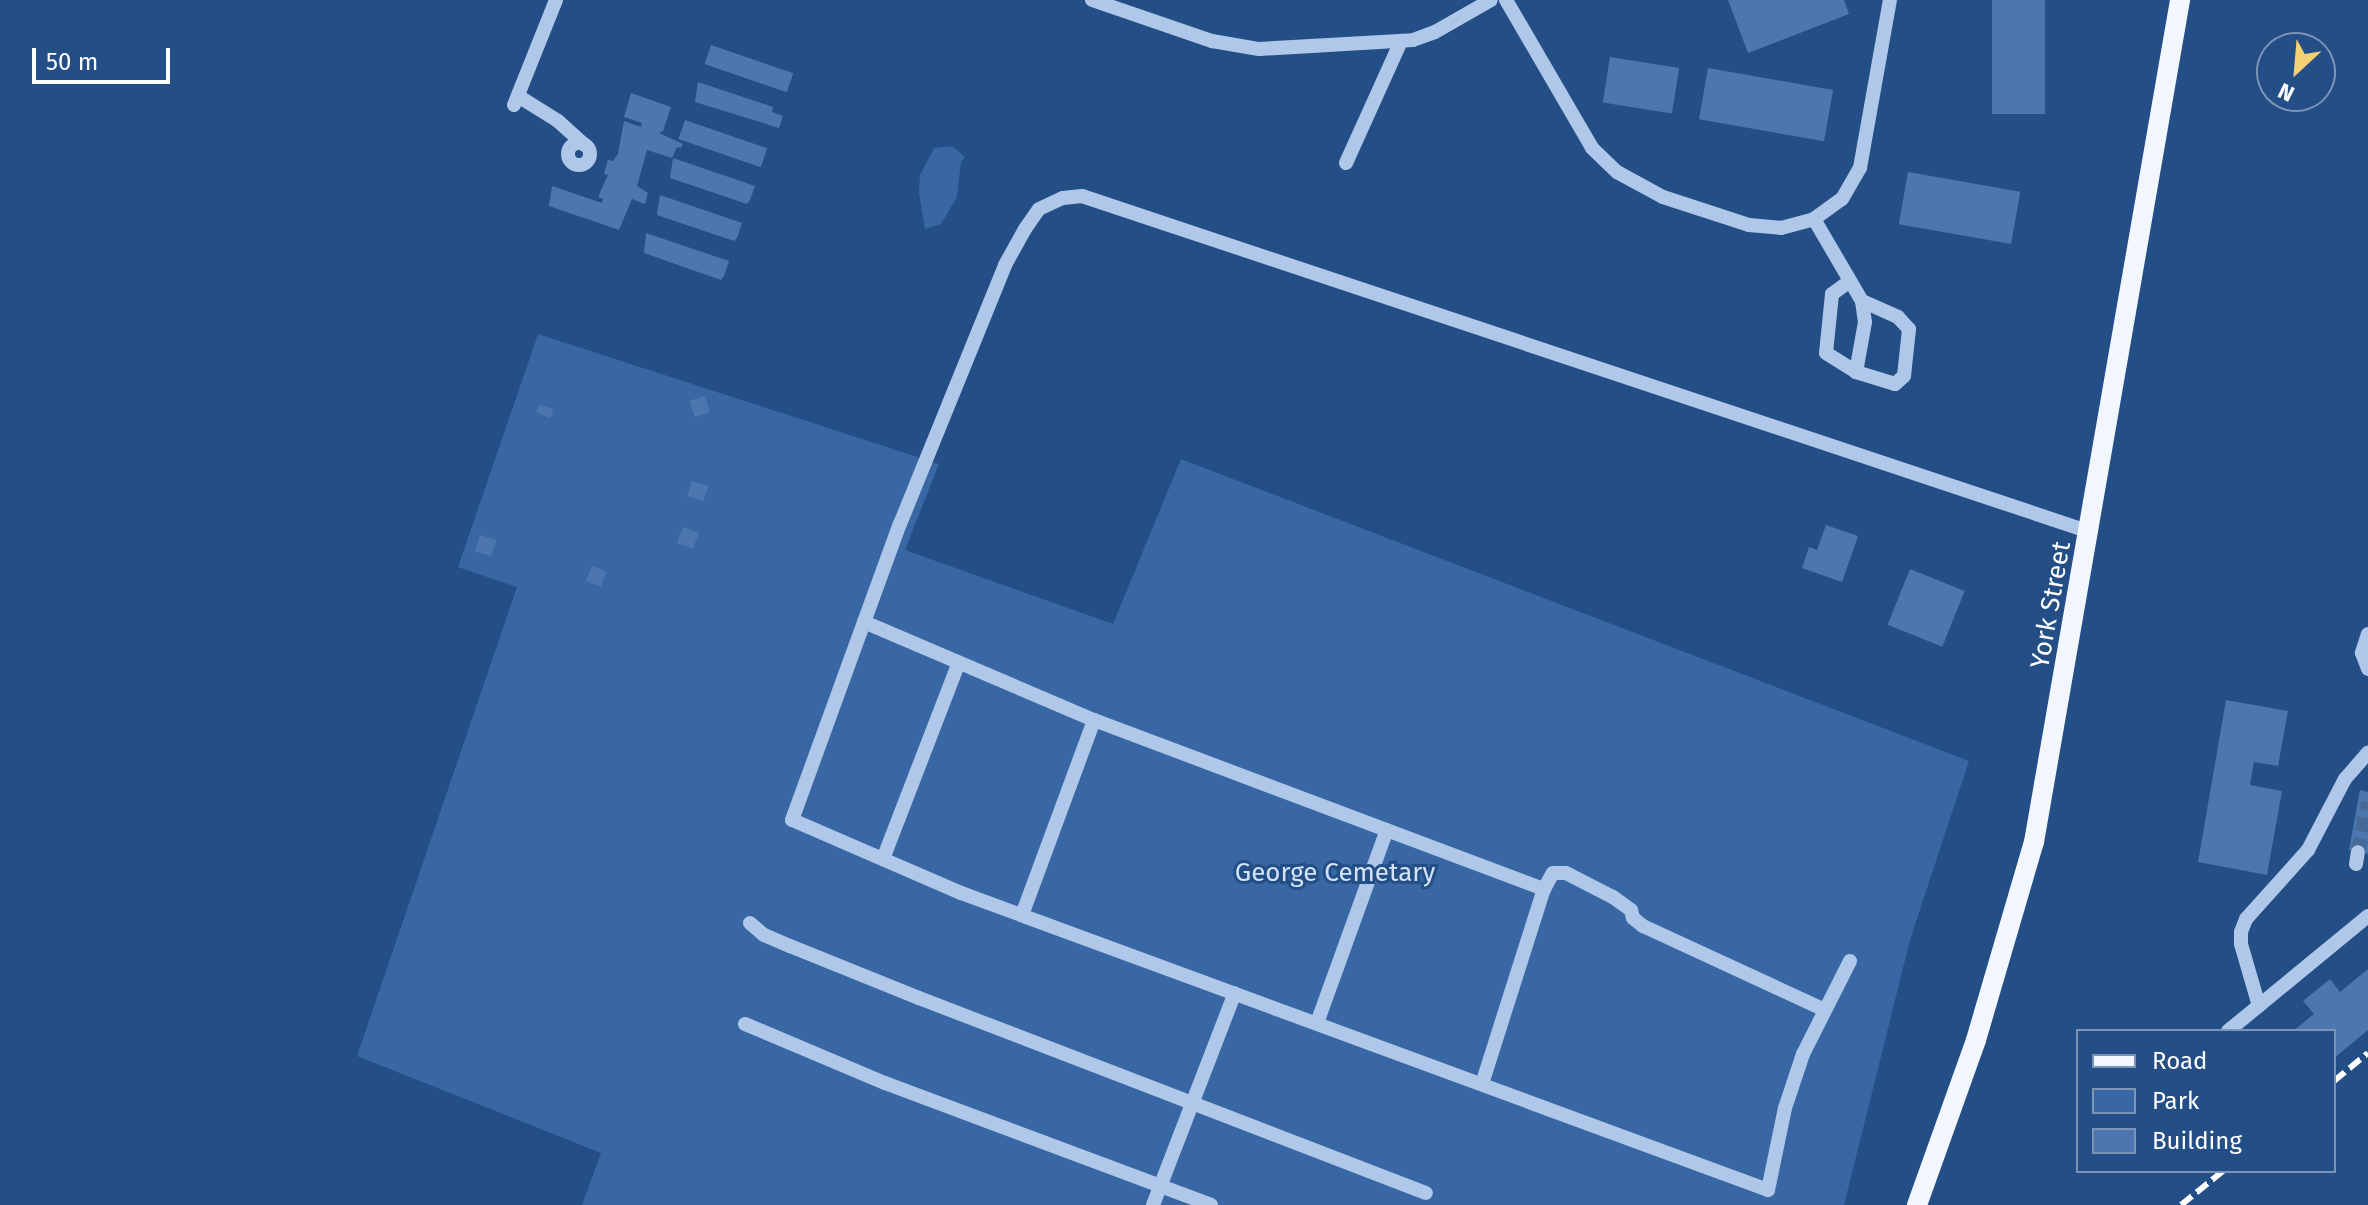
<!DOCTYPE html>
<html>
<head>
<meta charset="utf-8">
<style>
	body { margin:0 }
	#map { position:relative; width:2368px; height:1205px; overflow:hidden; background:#244e86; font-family:"Fira Sans",sans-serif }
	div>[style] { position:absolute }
	.green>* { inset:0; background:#3867a3 }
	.building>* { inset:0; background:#4c77ae; transform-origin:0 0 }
	.minor-tunnel>* { height:14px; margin-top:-7px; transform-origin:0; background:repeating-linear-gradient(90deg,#456998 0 14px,transparent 0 21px) }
	.minor>* { height:14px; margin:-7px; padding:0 7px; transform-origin:7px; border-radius:7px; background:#afc8e9 }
	.minor>.ring { margin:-7px; padding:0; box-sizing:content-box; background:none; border:14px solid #afc8e9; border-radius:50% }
	.major>* { height:20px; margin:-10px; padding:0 10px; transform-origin:10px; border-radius:10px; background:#f2f6fe }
	.rail>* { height:6px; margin-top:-3px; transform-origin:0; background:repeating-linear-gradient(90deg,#fff 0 14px,transparent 0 20px) }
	span { translate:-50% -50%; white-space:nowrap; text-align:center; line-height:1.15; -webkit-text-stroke:6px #244e86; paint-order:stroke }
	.street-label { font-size:26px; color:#fff }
	.park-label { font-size:26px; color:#d3e3f7 }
	.legend { position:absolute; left:2076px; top:1029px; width:260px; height:144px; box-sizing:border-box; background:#244e86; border:2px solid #7c95b6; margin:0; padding:10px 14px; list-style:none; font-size:24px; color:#fff }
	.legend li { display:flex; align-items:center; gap:16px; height:40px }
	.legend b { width:40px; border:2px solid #7c95b6 }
	.north { position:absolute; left:2256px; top:32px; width:80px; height:80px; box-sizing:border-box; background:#244e86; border:2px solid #7c95b6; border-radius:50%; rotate:206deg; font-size:22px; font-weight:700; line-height:32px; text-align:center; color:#fff }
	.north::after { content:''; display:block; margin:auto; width:28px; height:36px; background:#f3d073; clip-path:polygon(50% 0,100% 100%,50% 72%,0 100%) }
	.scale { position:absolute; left:32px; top:48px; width:138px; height:36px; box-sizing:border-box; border:4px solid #fff; border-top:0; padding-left:10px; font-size:24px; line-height:28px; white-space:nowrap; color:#fff; -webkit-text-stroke:6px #244e86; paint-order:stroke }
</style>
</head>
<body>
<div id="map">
	<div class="green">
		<div style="clip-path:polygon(952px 146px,965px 157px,961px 162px,957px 197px,941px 224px,925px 229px,919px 193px,920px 175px,934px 148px)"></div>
		<div style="clip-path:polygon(538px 334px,939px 464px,905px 550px,1113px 624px,1181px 459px,1969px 761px,1910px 940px,1844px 1205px,582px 1205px,601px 1153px,357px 1056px,517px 587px,458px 567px)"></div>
	</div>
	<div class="building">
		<div style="clip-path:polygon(1728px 0,1844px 0,1849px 14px,1748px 53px)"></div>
		<div style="left:1992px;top:0;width:53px;height:114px"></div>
		<div style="left:711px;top:45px;width:87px;height:20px;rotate:19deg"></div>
		<div style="left:1610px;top:57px;width:70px;height:46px;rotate:9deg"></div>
		<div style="left:1708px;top:68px;width:127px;height:52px;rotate:10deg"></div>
		<div style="clip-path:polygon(698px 82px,773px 107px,772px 112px,783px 116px,779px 128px,695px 102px)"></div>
		<div style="clip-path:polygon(631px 93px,671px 107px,663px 131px,659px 133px,683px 144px,681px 148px,677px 147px,672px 158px,647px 150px,637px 186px,648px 193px,645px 204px,632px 199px,619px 230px,549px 206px,552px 186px,602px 203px,603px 199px,598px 197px,608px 175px,604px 174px,608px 160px,613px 161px,618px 154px,624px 121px,641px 127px,642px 123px,624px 117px)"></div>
		<div style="left:685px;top:120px;width:87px;height:20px;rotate:19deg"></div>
		<div style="clip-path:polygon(673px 158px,755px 186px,750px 200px,747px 204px,670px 178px)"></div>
		<div style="left:1908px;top:172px;width:114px;height:53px;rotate:10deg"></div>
		<div style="clip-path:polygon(660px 195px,742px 223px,737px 238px,734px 241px,657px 215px)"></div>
		<div style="clip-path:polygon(646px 233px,729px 261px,724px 276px,721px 280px,644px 253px)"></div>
		<div style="left:705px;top:396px;width:17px;height:16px;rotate:73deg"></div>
		<div style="left:540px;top:404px;width:15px;height:9px;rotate:23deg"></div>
		<div style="left:692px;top:481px;width:17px;height:16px;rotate:17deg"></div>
		<div style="clip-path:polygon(1826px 525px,1858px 536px,1842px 582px,1802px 568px,1809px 547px,1817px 550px)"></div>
		<div style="left:683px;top:527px;width:17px;height:17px;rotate:21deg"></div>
		<div style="left:480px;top:535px;width:17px;height:17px;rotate:17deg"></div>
		<div style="left:592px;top:566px;width:16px;height:16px;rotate:22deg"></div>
		<div style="left:1910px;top:569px;width:59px;height:60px;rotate:22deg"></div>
		<div style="clip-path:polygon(2226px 700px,2288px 711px,2278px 766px,2254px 762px,2250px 785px,2282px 791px,2267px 875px,2198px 862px)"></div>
		<div style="clip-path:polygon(2360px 790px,2368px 792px,2368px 854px,2349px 850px)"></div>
		<div style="clip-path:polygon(2368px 969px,2368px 1030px,2334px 1058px,2334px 1031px,2293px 1031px,2314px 1014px,2303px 1001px,2330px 979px,2340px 992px)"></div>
	</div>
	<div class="minor-tunnel">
		<div style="left:2358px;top:852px;width:51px;rotate:-78.7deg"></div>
	</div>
	<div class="minor">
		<div style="left:1092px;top:0;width:127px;rotate:18.9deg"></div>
		<div style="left:1212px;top:41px;width:48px;rotate:9.7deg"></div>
		<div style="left:1259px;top:49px;width:154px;rotate:-3.3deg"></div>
		<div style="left:1413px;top:40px;width:23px;rotate:-20deg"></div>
		<div style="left:1435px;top:32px;width:64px;rotate:-29.7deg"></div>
		<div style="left:1506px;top:0;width:171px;rotate:59.8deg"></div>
		<div style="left:1592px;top:148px;width:35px;rotate:44deg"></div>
		<div style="left:1617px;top:172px;width:52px;rotate:28.5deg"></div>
		<div style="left:1663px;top:197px;width:90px;rotate:18deg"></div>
		<div style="left:1749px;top:225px;width:32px;rotate:5deg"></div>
		<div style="left:1781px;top:228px;width:34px;rotate:-15deg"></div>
		<div style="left:1814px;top:219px;width:34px;rotate:-36deg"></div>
		<div style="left:1842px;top:199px;width:36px;rotate:-60deg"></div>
		<div style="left:1860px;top:168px;width:171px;rotate:-79.9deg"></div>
		<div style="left:518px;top:96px;width:47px;rotate:32deg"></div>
		<div style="left:558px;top:121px;width:36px;rotate:42deg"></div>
		<div style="left:514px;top:105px;width:113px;rotate:-68.2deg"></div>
		<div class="ring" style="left:568px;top:143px;width:8px;height:8px"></div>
		<div style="left:1346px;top:163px;width:134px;rotate:-65.7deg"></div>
		<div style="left:1814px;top:219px;width:95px;rotate:59.7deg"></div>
		<div style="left:1862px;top:301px;width:21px;rotate:82deg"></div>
		<div style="left:1865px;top:322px;width:51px;rotate:100.2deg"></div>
		<div style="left:1850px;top:281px;width:22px;rotate:144deg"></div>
		<div style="left:1832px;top:294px;width:59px;rotate:95.8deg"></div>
		<div style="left:1826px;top:353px;width:36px;rotate:32deg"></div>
		<div style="left:1856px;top:372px;width:41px;rotate:17.1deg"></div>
		<div style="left:1895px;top:384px;width:12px;rotate:-42deg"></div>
		<div style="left:1904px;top:376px;width:47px;rotate:-83.9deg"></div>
		<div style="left:1909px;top:329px;width:16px;rotate:-133deg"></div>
		<div style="left:1898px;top:317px;width:39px;rotate:-156deg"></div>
		<div style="left:864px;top:622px;width:250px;rotate:23.1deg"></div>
		<div style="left:1094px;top:720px;width:481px;rotate:20.6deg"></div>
		<div style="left:1544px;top:889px;width:18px;rotate:-61deg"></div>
		<div style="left:1553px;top:873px;width:13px"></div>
		<div style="left:1566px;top:873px;width:53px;rotate:27.1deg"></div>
		<div style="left:1613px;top:897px;width:22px;rotate:36deg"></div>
		<div style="left:1631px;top:910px;width:8px;rotate:76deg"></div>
		<div style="left:1633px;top:918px;width:13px;rotate:39deg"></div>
		<div style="left:1643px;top:926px;width:200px;rotate:24.8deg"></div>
		<div style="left:2368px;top:634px;width:20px;rotate:108deg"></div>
		<div style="left:2362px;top:653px;width:17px;rotate:69deg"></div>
		<div style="left:883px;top:859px;width:208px;rotate:-68.9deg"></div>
		<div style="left:2356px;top:864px;width:12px;rotate:-81deg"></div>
		<div style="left:1022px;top:915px;width:208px;rotate:-69.7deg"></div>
		<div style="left:750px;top:923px;width:18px;rotate:41deg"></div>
		<div style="left:764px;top:935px;width:28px;rotate:23deg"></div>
		<div style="left:790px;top:946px;width:139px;rotate:22deg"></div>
		<div style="left:919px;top:998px;width:543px;rotate:21.04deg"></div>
		<div style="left:1850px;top:961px;width:104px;rotate:116.8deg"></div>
		<div style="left:1803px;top:1054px;width:57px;rotate:108.4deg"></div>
		<div style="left:1785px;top:1108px;width:84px;rotate:101.7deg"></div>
		<div style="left:1768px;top:1190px;width:860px;rotate:-159.79deg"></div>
		<div style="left:961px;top:893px;width:184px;rotate:-156.6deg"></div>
		<div style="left:792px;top:820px;width:315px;rotate:-70deg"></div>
		<div style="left:900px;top:524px;width:279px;rotate:-67.9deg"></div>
		<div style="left:1005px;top:265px;width:41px;rotate:-60.9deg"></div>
		<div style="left:1025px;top:229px;width:24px;rotate:-55deg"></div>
		<div style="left:1039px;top:209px;width:26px;rotate:-25deg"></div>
		<div style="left:1063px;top:198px;width:19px;rotate:-6deg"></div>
		<div style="left:1082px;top:196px;width:1063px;rotate:18.43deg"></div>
		<div style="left:2259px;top:1006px;width:65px;rotate:-106.2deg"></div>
		<div style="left:2241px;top:944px;width:12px;rotate:-90deg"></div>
		<div style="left:2241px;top:932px;width:14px;rotate:-69deg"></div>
		<div style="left:2246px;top:919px;width:93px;rotate:-48.1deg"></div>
		<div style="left:2308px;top:850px;width:80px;rotate:-62.5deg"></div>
		<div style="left:2345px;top:779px;width:35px;rotate:-49deg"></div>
		<div style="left:1317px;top:1023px;width:205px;rotate:-70.1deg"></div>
		<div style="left:745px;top:1024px;width:152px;rotate:22.9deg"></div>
		<div style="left:885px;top:1083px;width:348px;rotate:20.5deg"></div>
		<div style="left:2228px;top:1031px;width:181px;rotate:-39.4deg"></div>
		<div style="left:1482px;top:1084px;width:205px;rotate:-72.4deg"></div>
		<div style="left:1153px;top:1205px;width:227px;rotate:-68.9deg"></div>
	</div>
	<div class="major">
		<div style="left:1917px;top:1205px;width:175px;rotate:-70.3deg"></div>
		<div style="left:1976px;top:1040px;width:206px;rotate:-73.7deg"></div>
		<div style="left:2034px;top:842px;width:855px;rotate:-80.16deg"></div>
	</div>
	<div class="rail">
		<div style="left:2334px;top:1081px;width:44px;rotate:-39.5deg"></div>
		<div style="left:2181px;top:1205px;width:54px;rotate:-39deg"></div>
	</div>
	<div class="street-label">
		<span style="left:2051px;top:605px;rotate:-80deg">York Street</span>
	</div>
	<div class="park-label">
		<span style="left:1335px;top:873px">George Cemetary</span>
	</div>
	<ul class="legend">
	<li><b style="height:10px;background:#f2f6fe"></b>Road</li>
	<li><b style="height:22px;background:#3867a3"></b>Park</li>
	<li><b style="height:22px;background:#4c77ae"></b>Building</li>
	</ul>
	<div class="north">N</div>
	<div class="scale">50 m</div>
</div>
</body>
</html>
